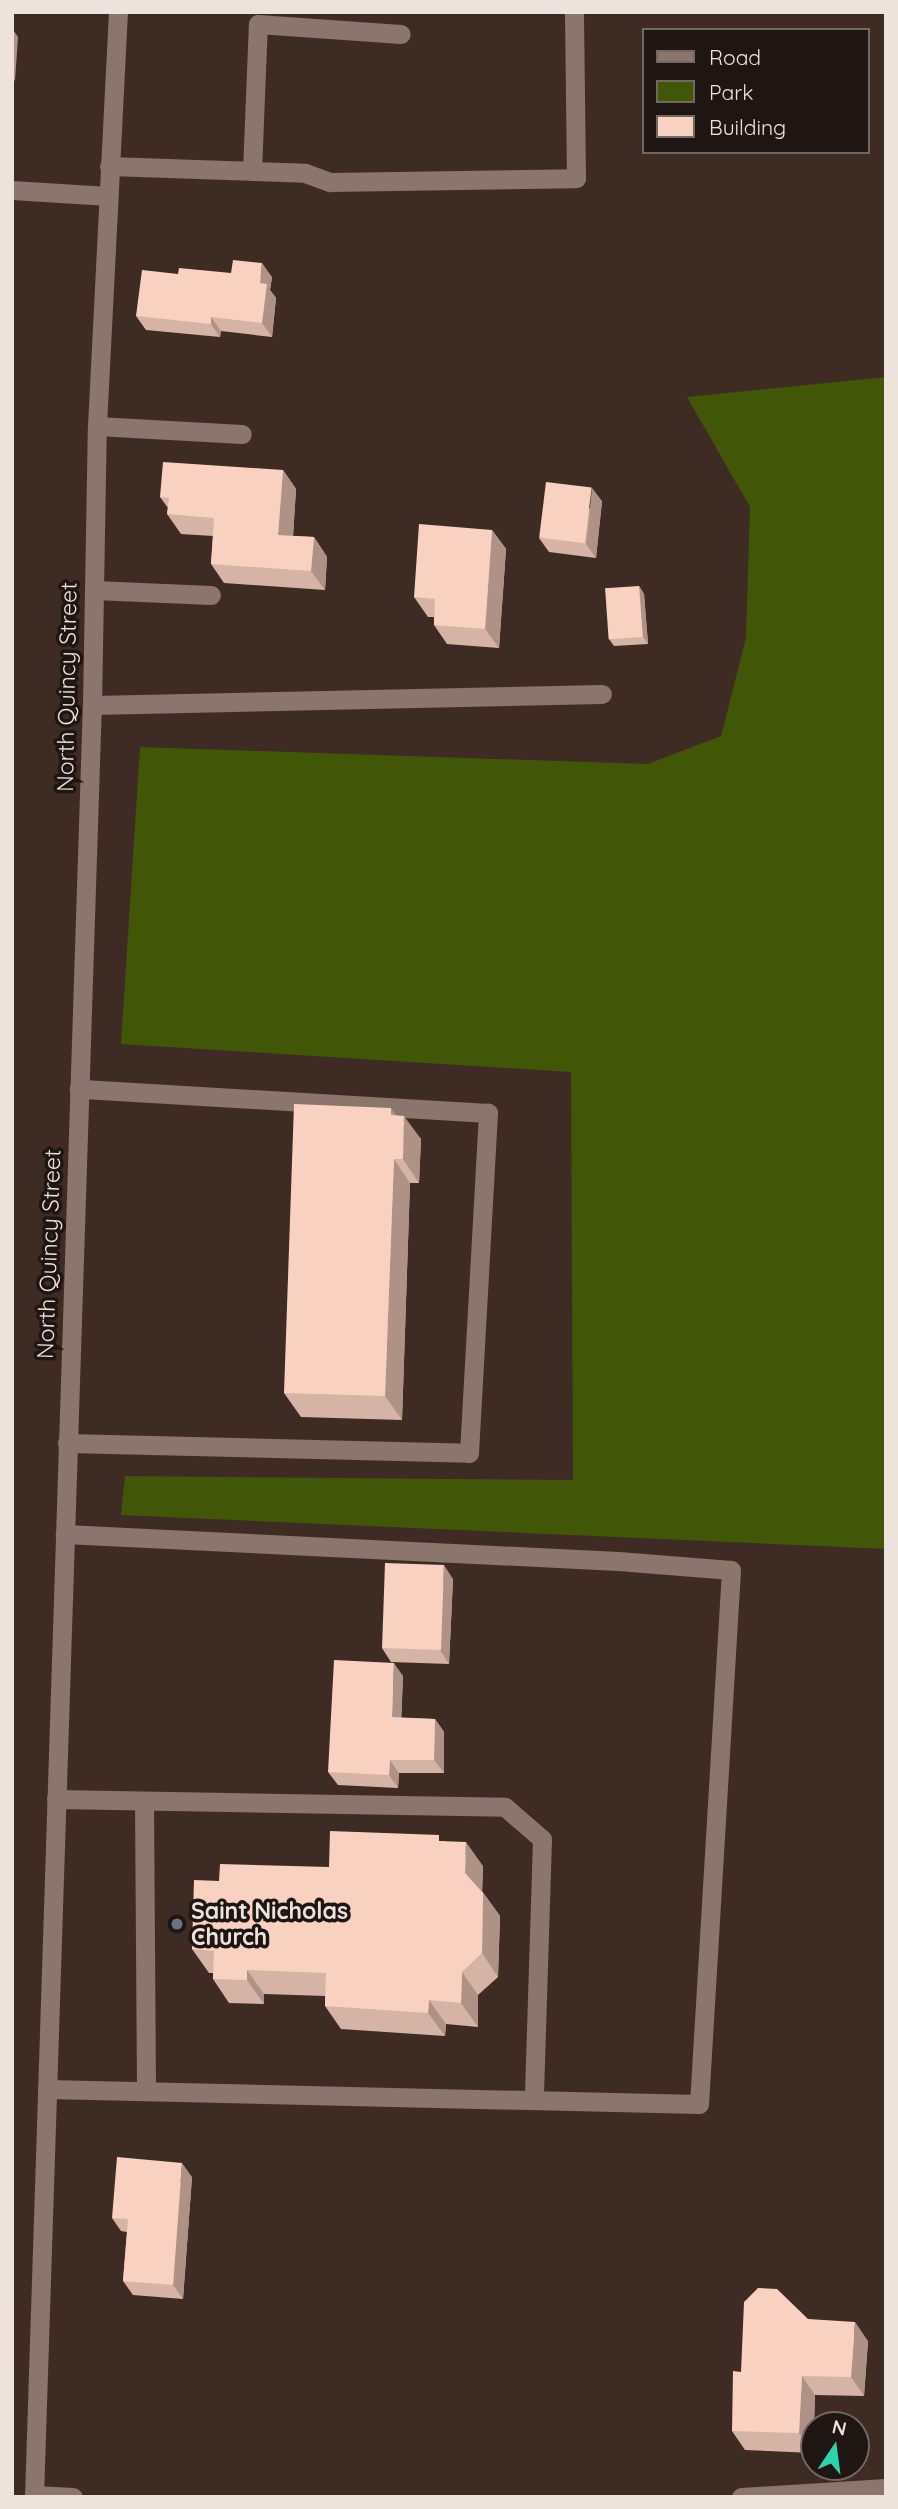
<!DOCTYPE html>
<html>
<head>
<meta charset="utf-8">
<style>
	body { margin:0 }
	#map { position:relative; width:898px; height:2509px; overflow:hidden; background:#3e2c24; font-family:Quicksand,sans-serif }
	div>[style] { position:absolute }
	.green>* { inset:0; background:#415607 }
	.service>* { height:19px; margin:-9.5px; padding:0 9.5px; transform-origin:9.5px; border-radius:9.5px; background:#8b756c }
	.minor>* { height:19px; margin:-9.5px; padding:0 9.5px; transform-origin:9.5px; border-radius:9.5px; background:#8b756c }
	.tertiary>* { height:19px; margin:-9.5px; padding:0 9.5px; transform-origin:9.5px; border-radius:9.5px; background:#8b756c }
	.secondary>* { height:19px; margin:-9.5px; padding:0 9.5px; transform-origin:9.5px; border-radius:9.5px; background:#8b756c }
	.wall>* { inset:0; background:#d6b4a5 }
	.shaded-wall>* { inset:0; background:#ae9286 }
	.building>* { inset:0; background:#f9d1c0; transform-origin:0 0 }
	.dots>* { width:19px; height:19px; translate:-50% -50%; box-sizing:border-box; border:4px solid #1f1613; border-radius:50% }
	span { translate:-50% -50%; white-space:nowrap; text-align:center; line-height:1.15; -webkit-text-stroke:7px #1f1613; paint-order:stroke }
	.street-label { font-size:23px; color:#eee2dc }
	.poi-label { font-size:23px; color:#eee2dc; font-weight:700 }
	.left { translate:0 -50%; text-align:left }
	.frame { position:absolute; inset:0; border:14px solid #eee2dc; pointer-events:none }
	.legend { position:absolute; left:642px; top:28px; width:228px; height:126px; box-sizing:border-box; background:#1f1613; border:2px solid #726863; margin:0; padding:9px 12px; list-style:none; font-size:21px; color:#eee2dc }
	.legend li { display:flex; align-items:center; gap:14px; height:35px }
	.legend b { width:35px; border:2px solid #726863 }
	.north { position:absolute; left:800px; top:2411px; width:70px; height:70px; box-sizing:border-box; background:#1f1613; border:2px solid #726863; border-radius:50%; rotate:13deg; font-size:19px; font-weight:700; line-height:28px; text-align:center; color:#eee2dc }
	.north::after { content:''; display:block; margin:auto; width:24px; height:32px; background:#2bd5ac; clip-path:polygon(50% 0,100% 100%,50% 72%,0 100%) }
</style>
</head>
<body>
<div id="map">
	<div class="green">
		<div style="clip-path:polygon(886px 377px,886px 1549px,121px 1515px,125px 1476px,573px 1480px,571px 1072px,121px 1044px,140px 747px,648px 764px,721px 736px,746px 638px,750px 507px,687px 397px)"></div>
	</div>
	<div class="service">
		<div style="left:109px;top:166px;width:196px;rotate:2deg"></div>
		<div style="left:305px;top:173px;width:27px;rotate:20deg"></div>
		<div style="left:330px;top:182px;width:246px;rotate:-0.9deg"></div>
		<div style="left:576px;top:178px;width:166px;rotate:-90.7deg"></div>
		<div style="left:252px;top:171px;width:147px;rotate:-87.7deg"></div>
		<div style="left:258px;top:24px;width:143px;rotate:4deg"></div>
		<div style="left:97px;top:426px;width:145px;rotate:3.2deg"></div>
		<div style="left:94px;top:590px;width:117px;rotate:2.4deg"></div>
		<div style="left:92px;top:705px;width:510px;rotate:-1.24deg"></div>
		<div style="left:67px;top:1443px;width:402px;rotate:1.4deg"></div>
		<div style="left:469px;top:1453px;width:341px;rotate:-86.8deg"></div>
		<div style="left:488px;top:1113px;width:410px;rotate:-176.6deg"></div>
		<div style="left:56px;top:1799px;width:449px;rotate:1deg"></div>
		<div style="left:505px;top:1807px;width:49px;rotate:40.9deg"></div>
		<div style="left:542px;top:1839px;width:261px;rotate:91.8deg"></div>
		<div style="left:144px;top:1801px;width:290px;rotate:89.6deg"></div>
		<div style="left:47px;top:2089px;width:652px;rotate:1.32deg"></div>
		<div style="left:699px;top:2104px;width:535px;rotate:-86.57deg"></div>
		<div style="left:731px;top:1570px;width:113px;rotate:-175.4deg"></div>
		<div style="left:618px;top:1561px;width:554px;rotate:-177.2deg"></div>
	</div>
	<div class="minor">
		<div style="left:34px;top:2495px;width:39px;rotate:3deg"></div>
		<div style="left:741px;top:2497px;width:145px;rotate:-3.6deg"></div>
	</div>
	<div class="tertiary">
		<div style="left:12px;top:190px;width:96px;rotate:3.6deg"></div>
	</div>
	<div class="secondary">
		<div style="left:34px;top:2497px;width:1793px;rotate:-88.15deg"></div>
		<div style="left:92px;top:705px;width:279px;rotate:-89deg"></div>
		<div style="left:97px;top:426px;width:415px;rotate:-87.1deg"></div>
	</div>
	<div class="wall">
		<div style="clip-path:polygon(178px 274px,272px 277px,270px 290px,276px 298px,272px 337px,221px 331px,220px 337px,146px 330px,136px 316px)"></div>
		<div style="clip-path:polygon(283px 470px,296px 489px,293px 536px,314px 537px,327px 557px,325px 590px,224px 583px,211px 564px,213px 536px,181px 534px,167px 514px,168px 508px,160px 497px)"></div>
		<div style="clip-path:polygon(602px 501px,596px 558px,549px 552px,539px 538px)"></div>
		<div style="clip-path:polygon(492px 530px,506px 549px,499px 648px,447px 644px,434px 625px,434px 617px,428px 617px,414px 597px)"></div>
		<div style="clip-path:polygon(639px 586px,644px 594px,648px 644px,614px 646px,609px 639px)"></div>
		<div style="clip-path:polygon(397px 1115px,421px 1139px,419px 1183px,410px 1183px,402px 1420px,301px 1417px,284px 1393px)"></div>
		<div style="clip-path:polygon(453px 1579px,449px 1664px,391px 1662px,382px 1648px)"></div>
		<div style="clip-path:polygon(403px 1676px,401px 1718px,435px 1719px,444px 1732px,444px 1773px,399px 1773px,398px 1788px,338px 1785px,328px 1772px)"></div>
		<div style="clip-path:polygon(444px 1841px,483px 1866px,482px 1891px,500px 1916px,498px 1977px,478px 1995px,478px 2027px,446px 2024px,445px 2036px,341px 2029px,325px 2006px,325px 1996px,264px 1994px,264px 2004px,229px 2003px,213px 1979px,213px 1973px,209px 1973px,192px 1949px,219px 1881px,329px 1867px)"></div>
		<div style="clip-path:polygon(192px 2177px,183px 2299px,133px 2295px,123px 2281px,127px 2232px,121px 2231px,112px 2218px)"></div>
		<div style="clip-path:polygon(808px 2319px,868px 2341px,864px 2396px,815px 2395px,813px 2453px,745px 2450px,732px 2431px,741px 2372px)"></div>
	</div>
	<div class="shaded-wall">
		<div style="clip-path:polygon(12px 28px,18px 37px,15px 81px,12px 77px)"></div>
		<div style="clip-path:polygon(262px 263px,272px 277px,270px 290px,276px 298px,272px 337px,262px 323px,260px 283px)"></div>
		<div style="clip-path:polygon(211px 317px,221px 331px,220px 337px,211px 324px)"></div>
		<div style="clip-path:polygon(283px 470px,296px 489px,292px 554px,278px 535px)"></div>
		<div style="clip-path:polygon(592px 488px,602px 501px,596px 558px,586px 544px)"></div>
		<div style="clip-path:polygon(492px 530px,506px 549px,499px 648px,485px 629px)"></div>
		<div style="clip-path:polygon(314px 537px,327px 557px,325px 590px,311px 571px)"></div>
		<div style="clip-path:polygon(639px 586px,644px 594px,648px 644px,643px 637px)"></div>
		<div style="clip-path:polygon(391px 1108px,404px 1126px,404px 1116px,421px 1139px,419px 1183px,403px 1159px,391px 1115px)"></div>
		<div style="clip-path:polygon(394px 1159px,410px 1183px,402px 1420px,385px 1396px)"></div>
		<div style="clip-path:polygon(444px 1565px,453px 1579px,449px 1664px,440px 1650px)"></div>
		<div style="clip-path:polygon(394px 1663px,403px 1676px,401px 1730px,392px 1717px)"></div>
		<div style="clip-path:polygon(435px 1719px,444px 1732px,444px 1773px,434px 1760px)"></div>
		<div style="clip-path:polygon(390px 1760px,399px 1773px,398px 1788px,389px 1775px)"></div>
		<div style="clip-path:polygon(466px 1842px,483px 1866px,482px 1897px,465px 1873px)"></div>
		<div style="clip-path:polygon(483px 1893px,500px 1916px,498px 1977px,482px 1953px)"></div>
		<div style="clip-path:polygon(247px 1970px,264px 1994px,264px 2004px,247px 1980px)"></div>
		<div style="clip-path:polygon(462px 1972px,478px 1995px,478px 2027px,461px 2003px)"></div>
		<div style="clip-path:polygon(429px 2000px,446px 2024px,445px 2036px,428px 2013px)"></div>
		<div style="clip-path:polygon(182px 2163px,192px 2177px,183px 2299px,173px 2285px)"></div>
		<div style="clip-path:polygon(855px 2322px,868px 2341px,864px 2396px,851px 2377px)"></div>
		<div style="clip-path:polygon(802px 2376px,815px 2395px,813px 2453px,799px 2433px)"></div>
	</div>
	<div class="building">
		<div style="clip-path:polygon(233px 260px,262px 263px,260px 283px,267px 284px,262px 323px,211px 317px,211px 324px,136px 316px,142px 270px,178px 274px,179px 268px,231px 273px)"></div>
		<div style="clip-path:polygon(163px 462px,283px 470px,278px 535px,314px 537px,311px 571px,211px 564px,214px 518px,167px 514px,169px 498px,160px 497px)"></div>
		<div style="left:546px;top:482px;width:46px;height:56px;rotate:7deg"></div>
		<div style="clip-path:polygon(419px 524px,492px 530px,485px 629px,434px 625px,435px 599px,414px 597px)"></div>
		<div style="left:639px;top:586px;width:51px;height:34px;rotate:86deg"></div>
		<div style="clip-path:polygon(294px 1104px,391px 1108px,391px 1115px,404px 1116px,403px 1159px,394px 1159px,385px 1396px,284px 1393px)"></div>
		<div style="left:385px;top:1563px;width:59px;height:85px;rotate:2deg"></div>
		<div style="clip-path:polygon(334px 1660px,394px 1663px,392px 1717px,435px 1719px,434px 1760px,390px 1760px,389px 1775px,328px 1772px)"></div>
		<div style="clip-path:polygon(330px 1831px,439px 1835px,439px 1841px,466px 1842px,465px 1873px,483px 1893px,482px 1953px,462px 1972px,461px 2003px,429px 2000px,428px 2013px,325px 2006px,326px 1973px,247px 1970px,247px 1980px,213px 1979px,214px 1951px,192px 1949px,194px 1880px,219px 1881px,220px 1864px,329px 1867px)"></div>
		<div style="clip-path:polygon(117px 2157px,182px 2163px,173px 2285px,123px 2281px,128px 2219px,112px 2218px)"></div>
		<div style="clip-path:polygon(758px 2288px,777px 2289px,808px 2319px,855px 2322px,851px 2377px,802px 2376px,799px 2433px,732px 2431px,733px 2371px,741px 2372px,744px 2302px)"></div>
	</div>
	<div class="dots">
		<div style="left:177px;top:1924px;background:#6b7280"></div>
	</div>
	<div class="street-label">
		<span style="left:67px;top:687px;rotate:-89deg">North Quincy Street</span>
		<span style="left:49px;top:1254px;rotate:-88deg">North Quincy Street</span>
	</div>
	<div class="poi-label">
		<span class="left" style="left:191px;top:1924px">Saint Nicholas<br>Church</span>
	</div>
	<div class="frame"></div>
	<ul class="legend">
	<li><b style="height:9px;background:#8b756c"></b>Road</li>
	<li><b style="height:19px;background:#415607"></b>Park</li>
	<li><b style="height:19px;background:#f9d1c0"></b>Building</li>
	</ul>
	<div class="north">N</div>
</div>
</body>
</html>
